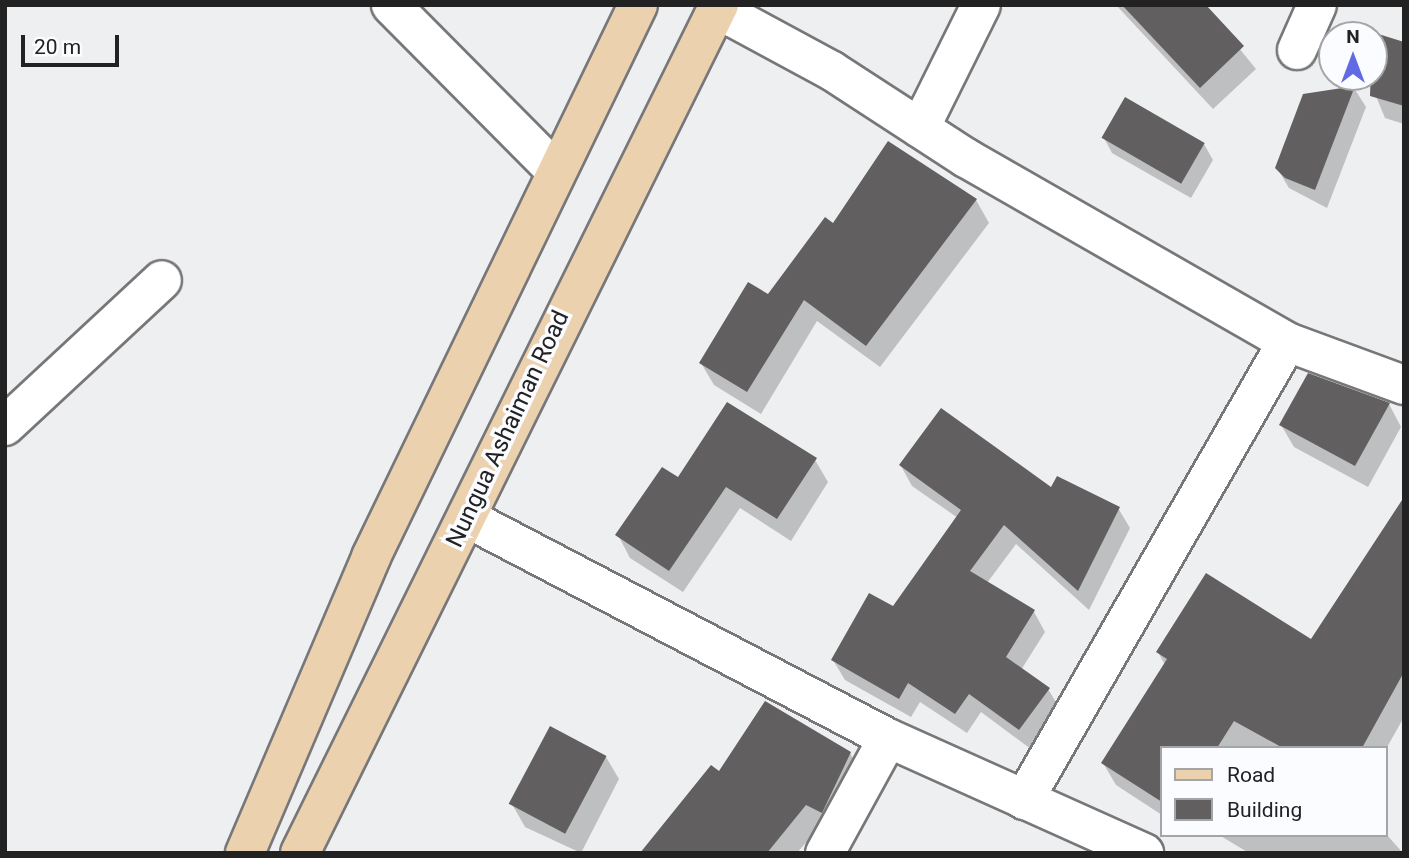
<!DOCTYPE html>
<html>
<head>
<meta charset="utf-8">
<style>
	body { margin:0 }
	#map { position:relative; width:1409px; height:858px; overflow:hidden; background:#eeeff1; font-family:Roboto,sans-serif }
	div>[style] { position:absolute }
	.shadow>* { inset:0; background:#0003 }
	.building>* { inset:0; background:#625f60; transform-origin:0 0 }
	.roads { filter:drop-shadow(2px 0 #77777a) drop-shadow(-2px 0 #77777a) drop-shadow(0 2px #77777a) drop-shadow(0 -2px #77777a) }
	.minor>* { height:38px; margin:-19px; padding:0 19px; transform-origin:19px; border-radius:19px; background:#fff }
	.major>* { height:38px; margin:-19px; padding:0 19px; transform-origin:19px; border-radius:19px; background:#ecd1ae }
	span { translate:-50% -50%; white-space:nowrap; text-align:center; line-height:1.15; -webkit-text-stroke:7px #fbfcff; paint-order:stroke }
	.street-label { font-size:24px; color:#222223 }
	.frame { position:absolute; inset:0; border:7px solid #222223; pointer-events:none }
	.legend { position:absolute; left:1160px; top:746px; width:228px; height:91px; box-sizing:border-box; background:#fbfcff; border:2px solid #a4a5a7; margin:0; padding:9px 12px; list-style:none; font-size:21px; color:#222223 }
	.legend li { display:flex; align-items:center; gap:14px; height:35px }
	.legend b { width:35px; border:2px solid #a4a5a7 }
	.north { position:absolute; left:1318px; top:21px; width:70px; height:70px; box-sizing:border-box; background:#fbfcff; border:2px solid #a4a5a7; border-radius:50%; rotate:0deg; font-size:19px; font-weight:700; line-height:28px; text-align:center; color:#222223 }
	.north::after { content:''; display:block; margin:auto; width:24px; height:32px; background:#606be3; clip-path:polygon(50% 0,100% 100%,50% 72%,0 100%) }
	.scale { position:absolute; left:21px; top:35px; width:98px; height:32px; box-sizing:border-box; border:4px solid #222223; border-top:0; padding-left:9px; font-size:21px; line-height:24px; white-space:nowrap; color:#222223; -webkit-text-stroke:5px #fbfcff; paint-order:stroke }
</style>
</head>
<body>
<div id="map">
	<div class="shadow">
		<div style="clip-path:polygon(1116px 5px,1204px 5px,1256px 69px,1213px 109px)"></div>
		<div style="clip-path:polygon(1404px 44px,1404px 124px,1385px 118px,1368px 77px)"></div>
		<div style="clip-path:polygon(1354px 88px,1366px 107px,1327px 208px,1289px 188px,1277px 168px,1305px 96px)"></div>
		<div style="clip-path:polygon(1104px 138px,1204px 144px,1213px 160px,1191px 198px,1112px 153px)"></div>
		<div style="clip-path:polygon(976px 200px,989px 223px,880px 367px,817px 321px,761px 414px,714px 385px,701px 363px,834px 226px)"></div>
		<div style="clip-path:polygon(1389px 404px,1401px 427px,1368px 487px,1294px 447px,1281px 425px)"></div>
		<div style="clip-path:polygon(815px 460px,828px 482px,791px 541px,740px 508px,683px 592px,630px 558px,618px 535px,678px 479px)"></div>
		<div style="clip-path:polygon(901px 466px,1052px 490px,1118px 508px,1130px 528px,1089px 610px,1016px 544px,987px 583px,1034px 612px,1045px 632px,1021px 670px,1048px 689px,1060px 709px,1031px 749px,981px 712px,967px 733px,920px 702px,911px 717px,845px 680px,833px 660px,894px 609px,958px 518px,912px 486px)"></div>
		<div style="clip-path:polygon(1404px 499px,1404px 717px,1386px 749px,1162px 748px,1162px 815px,1116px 785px,1103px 763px,1165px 665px,1158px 652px,1312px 642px)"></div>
		<div style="clip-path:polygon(850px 753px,863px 776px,797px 853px,643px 853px)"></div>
		<div style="clip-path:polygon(606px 757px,619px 779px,581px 853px,525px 827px,512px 804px)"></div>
		<div style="clip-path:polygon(1386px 834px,1403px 853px,1249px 853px,1219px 835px)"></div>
	</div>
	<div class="building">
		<div style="clip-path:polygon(1122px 5px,1206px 5px,1244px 46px,1200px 88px)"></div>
		<div style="clip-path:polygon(1372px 32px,1404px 42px,1404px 106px,1370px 96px)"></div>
		<div style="clip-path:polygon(1355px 86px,1315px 190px,1285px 178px,1275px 168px,1303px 94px)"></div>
		<div style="left:1125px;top:97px;width:92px;height:47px;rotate:30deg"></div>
		<div style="clip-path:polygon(888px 141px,977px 199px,866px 346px,804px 300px,747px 392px,699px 363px,748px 282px,768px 294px,825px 217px,833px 223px)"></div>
		<div style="clip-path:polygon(1308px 373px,1390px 403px,1355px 466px,1279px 425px)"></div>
		<div style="clip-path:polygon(727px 402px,817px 458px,777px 519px,726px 487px,669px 571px,615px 535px,662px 467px,678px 477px)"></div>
		<div style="clip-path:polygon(941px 408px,1051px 487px,1057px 476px,1120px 507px,1078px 591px,1004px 525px,970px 571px,1035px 610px,1006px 657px,1050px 688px,1019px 730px,969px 694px,955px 714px,908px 683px,899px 699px,831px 660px,869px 593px,893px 606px,961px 510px,899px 465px)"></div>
		<div style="clip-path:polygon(1404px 497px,1404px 672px,1362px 748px,1283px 748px,1234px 721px,1217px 748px,1162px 748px,1162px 802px,1101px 763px,1167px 659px,1156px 652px,1206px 573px,1311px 639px)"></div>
		<div style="clip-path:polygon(765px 701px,851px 752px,822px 813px,806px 805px,767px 853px,640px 853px,711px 765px,719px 771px)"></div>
		<div style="left:550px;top:726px;width:64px;height:88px;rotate:28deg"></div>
	</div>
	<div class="roads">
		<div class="minor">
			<div style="left:391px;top:5px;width:234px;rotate:45.2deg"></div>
			<div style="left:725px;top:5px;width:16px;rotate:55deg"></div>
			<div style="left:734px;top:18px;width:111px;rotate:28.4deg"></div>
			<div style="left:832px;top:71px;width:160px;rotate:33deg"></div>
			<div style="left:966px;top:158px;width:370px;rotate:29.8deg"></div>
			<div style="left:1287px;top:342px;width:125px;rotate:20.2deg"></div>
			<div style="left:1297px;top:50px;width:49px;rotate:-66deg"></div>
			<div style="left:920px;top:128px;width:137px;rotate:-63.6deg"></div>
			<div style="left:5px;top:426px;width:214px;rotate:-42.9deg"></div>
			<div style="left:467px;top:518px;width:475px;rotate:27.6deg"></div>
			<div style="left:888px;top:738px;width:281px;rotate:24.2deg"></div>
			<div style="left:1024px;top:800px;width:528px;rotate:-60.13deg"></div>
			<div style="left:825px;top:853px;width:131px;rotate:-61.3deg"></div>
		</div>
		<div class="major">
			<div style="left:245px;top:853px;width:322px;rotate:-66.9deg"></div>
			<div style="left:371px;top:557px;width:613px;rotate:-64.19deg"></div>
			<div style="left:300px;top:853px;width:946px;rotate:-63.71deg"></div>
		</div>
	</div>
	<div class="street-label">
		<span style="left:508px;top:429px;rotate:-65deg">Nungua Ashaiman Road</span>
	</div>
	<div class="frame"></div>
	<ul class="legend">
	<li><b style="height:9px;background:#ecd1ae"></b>Road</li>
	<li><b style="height:19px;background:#625f60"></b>Building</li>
	</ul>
	<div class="north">N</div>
	<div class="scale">20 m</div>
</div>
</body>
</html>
